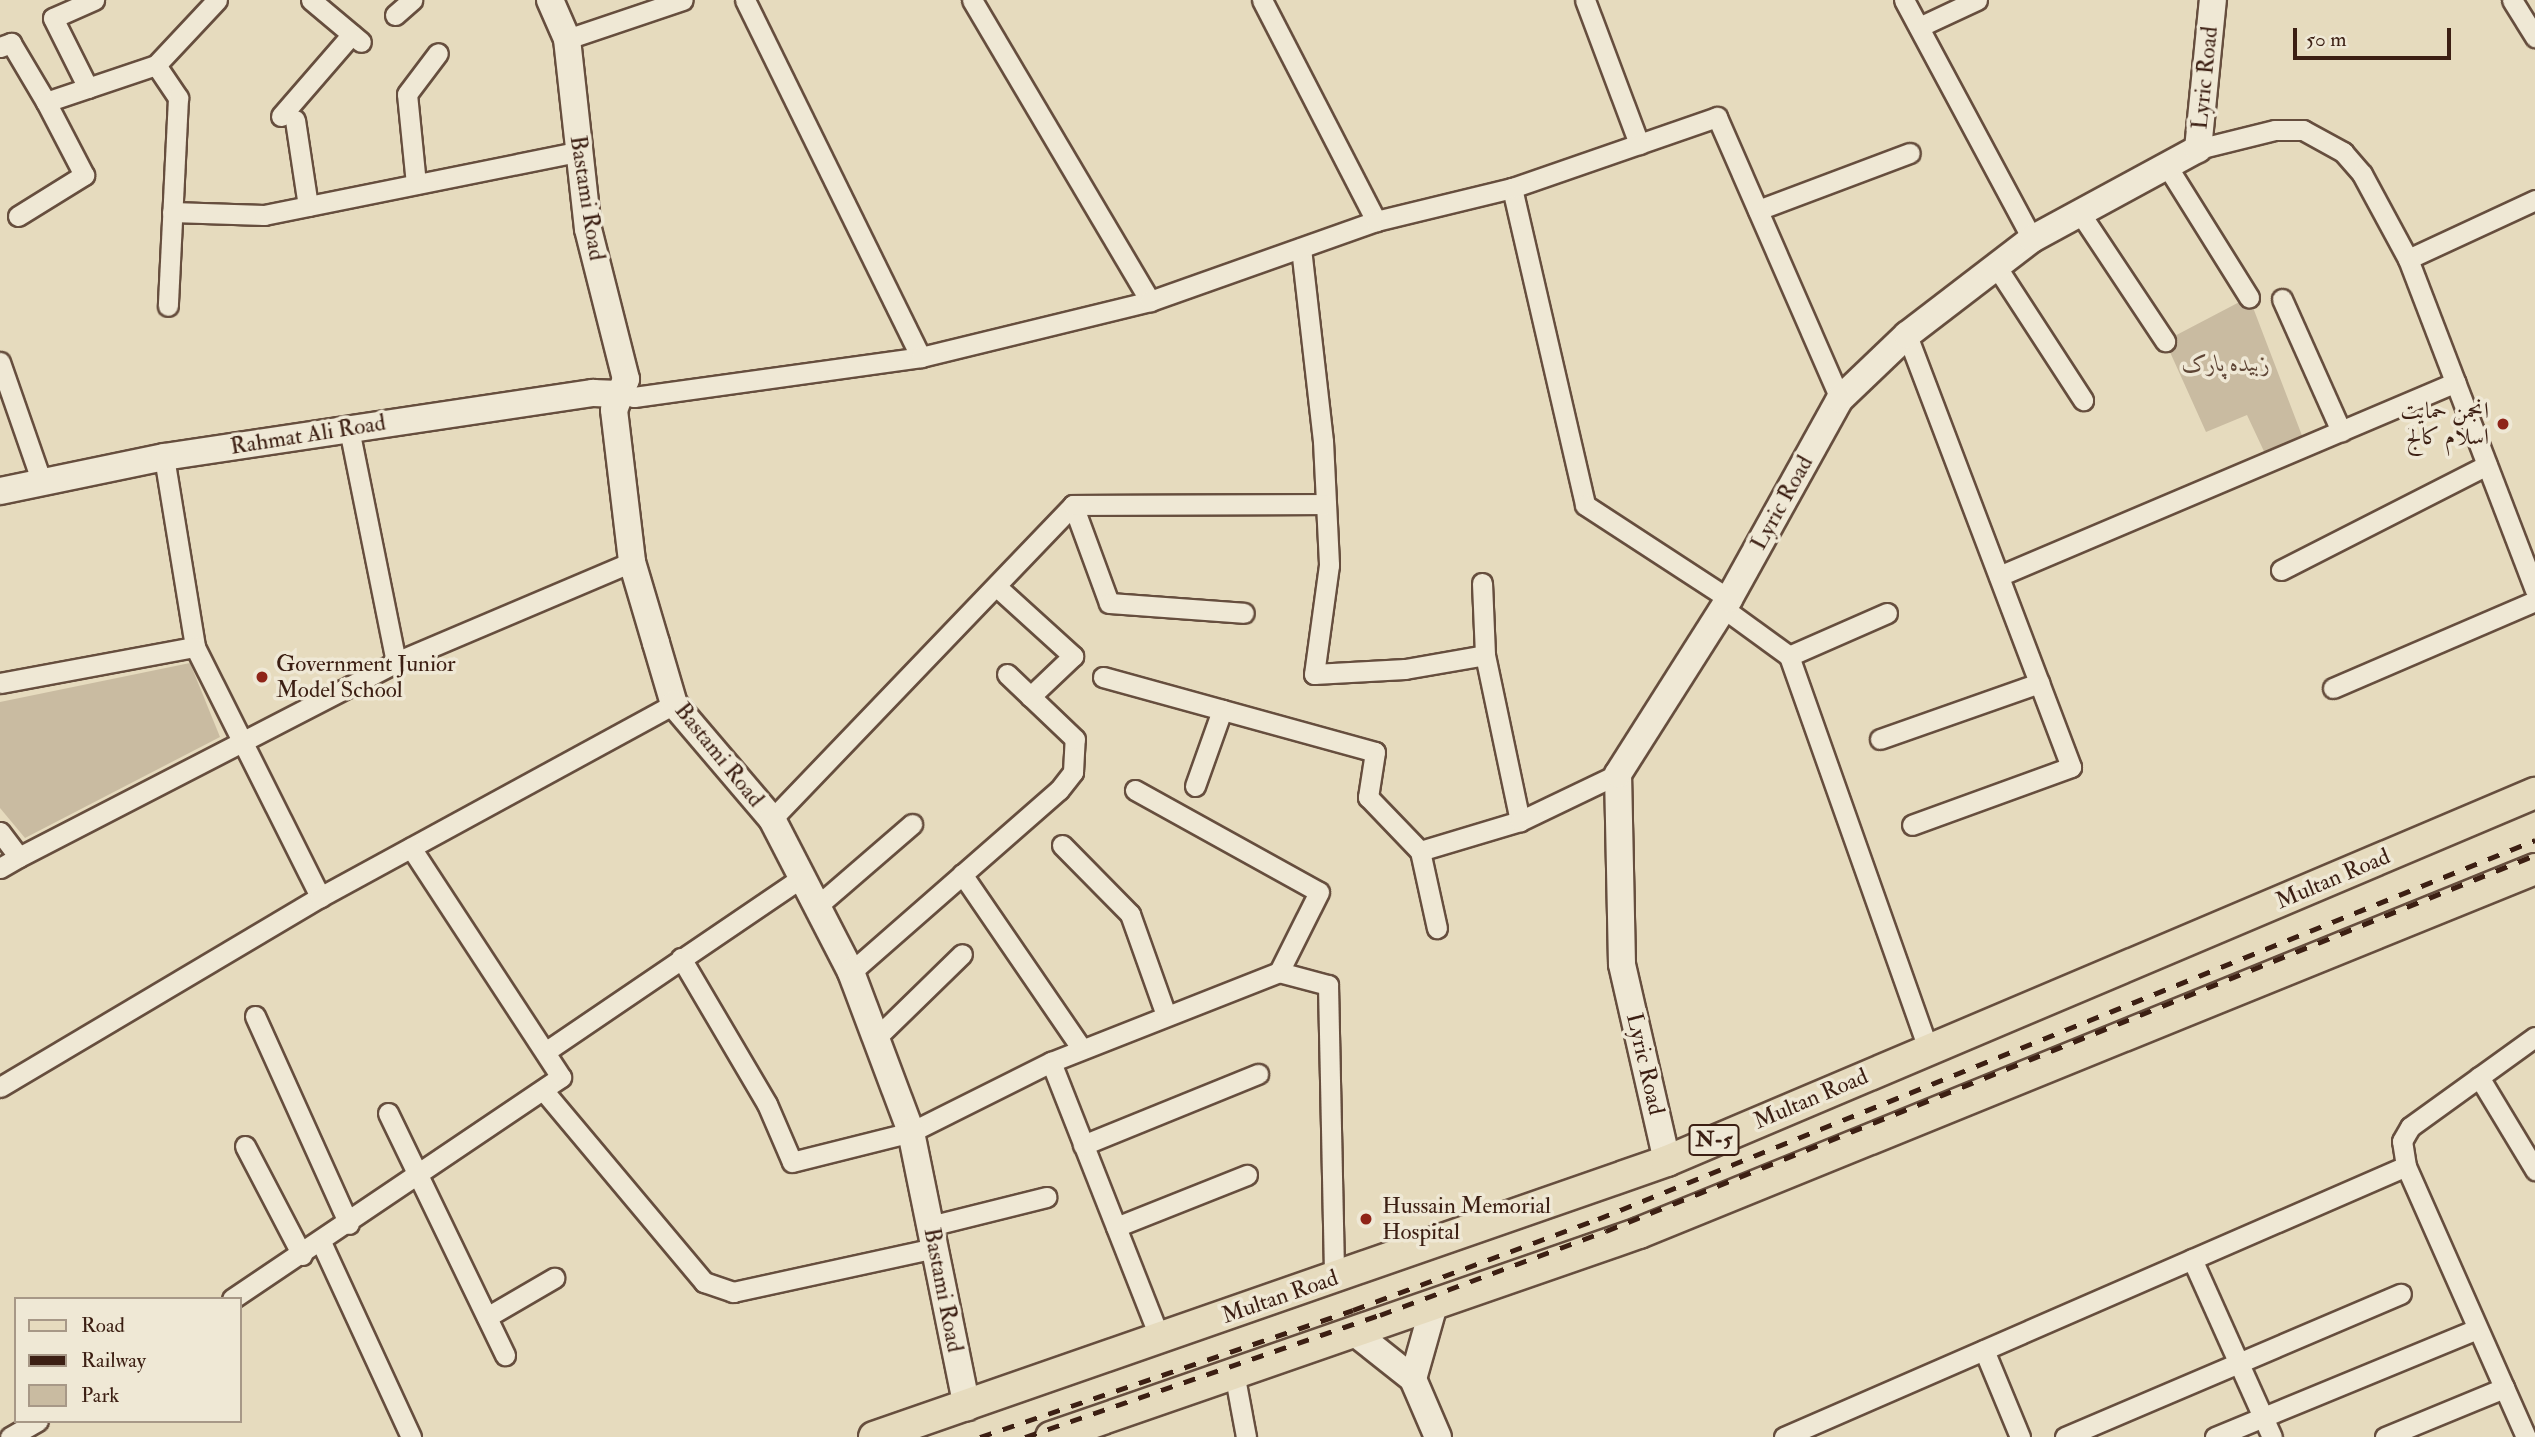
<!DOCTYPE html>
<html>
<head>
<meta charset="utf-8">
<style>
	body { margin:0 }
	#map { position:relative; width:2535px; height:1437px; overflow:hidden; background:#e6dbbe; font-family:"IM FELL Double Pica",Amiri,serif }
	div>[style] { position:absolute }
	.green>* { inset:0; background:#c9bba1 }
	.roads { filter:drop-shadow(2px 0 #664e3e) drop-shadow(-2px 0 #664e3e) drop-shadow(0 2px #664e3e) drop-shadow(0 -2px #664e3e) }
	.street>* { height:19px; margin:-9.5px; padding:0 9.5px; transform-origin:9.5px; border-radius:9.5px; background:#efe8d5 }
	.secondary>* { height:26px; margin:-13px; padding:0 13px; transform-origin:13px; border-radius:13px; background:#efe8d5 }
	.primary>* { height:30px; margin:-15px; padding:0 15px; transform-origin:15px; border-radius:15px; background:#e6dbbe }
	.rail>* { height:5px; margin-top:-2.5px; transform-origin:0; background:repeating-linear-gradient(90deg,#3c1f13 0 12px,transparent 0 24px) }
	.dots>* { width:19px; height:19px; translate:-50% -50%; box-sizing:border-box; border:4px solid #efe8d5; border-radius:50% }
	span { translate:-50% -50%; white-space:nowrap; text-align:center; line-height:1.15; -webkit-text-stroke:7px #efe8d5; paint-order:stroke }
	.shield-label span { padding:2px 5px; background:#efe8d5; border:2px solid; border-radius:5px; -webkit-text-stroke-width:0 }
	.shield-label { font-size:21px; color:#3c1f13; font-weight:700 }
	.street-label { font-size:23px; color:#3c1f13 }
	.park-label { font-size:23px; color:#5f4636; font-style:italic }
	.poi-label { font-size:23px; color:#3c1f13 }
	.right { translate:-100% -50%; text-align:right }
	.left { translate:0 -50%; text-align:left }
	.legend { position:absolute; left:14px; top:1297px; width:228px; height:126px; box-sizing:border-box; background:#efe8d5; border:2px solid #a79887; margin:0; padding:9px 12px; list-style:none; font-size:21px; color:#3c1f13 }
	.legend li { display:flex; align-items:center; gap:14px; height:35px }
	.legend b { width:35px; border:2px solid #a79887 }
	.scale { position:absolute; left:2293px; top:28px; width:158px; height:32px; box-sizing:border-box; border:4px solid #3c1f13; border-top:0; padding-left:9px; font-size:21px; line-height:24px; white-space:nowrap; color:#3c1f13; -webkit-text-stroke:5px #efe8d5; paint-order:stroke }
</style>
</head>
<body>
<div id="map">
	<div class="green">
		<div style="clip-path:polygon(2249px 297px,2306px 446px,2269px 462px,2247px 415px,2206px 432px,2165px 341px)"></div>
		<div style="clip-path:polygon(190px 663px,220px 737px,25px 838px,0 808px,0 702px)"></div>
	</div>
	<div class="roads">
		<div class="street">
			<div style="left:311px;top:0;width:65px;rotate:40deg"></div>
			<div style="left:745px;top:0;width:398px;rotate:63.8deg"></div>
			<div style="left:972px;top:0;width:350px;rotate:59.4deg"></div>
			<div style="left:1262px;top:0;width:249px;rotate:62.7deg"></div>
			<div style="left:1585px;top:0;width:154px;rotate:69.4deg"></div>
			<div style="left:1904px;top:0;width:271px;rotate:61.8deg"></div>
			<div style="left:2512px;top:0;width:44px;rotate:58.1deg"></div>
			<div style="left:395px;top:15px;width:23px;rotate:-41deg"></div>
			<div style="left:1919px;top:27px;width:64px;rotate:-25deg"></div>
			<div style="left:567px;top:39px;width:122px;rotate:-18.6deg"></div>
			<div style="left:0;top:47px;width:12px;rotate:-20deg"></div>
			<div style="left:11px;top:43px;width:69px;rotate:59.3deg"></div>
			<div style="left:46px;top:102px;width:116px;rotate:-18.6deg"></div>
			<div style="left:156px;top:65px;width:89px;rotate:-46.8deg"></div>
			<div style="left:156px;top:65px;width:40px;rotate:56deg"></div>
			<div style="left:178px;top:98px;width:208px;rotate:92.8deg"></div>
			<div style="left:88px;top:88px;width:78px;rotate:-116.6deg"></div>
			<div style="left:53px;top:18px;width:45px;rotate:-23.7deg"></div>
			<div style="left:281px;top:116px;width:108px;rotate:-49.1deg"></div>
			<div style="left:295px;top:120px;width:87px;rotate:81.4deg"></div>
			<div style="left:2198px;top:149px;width:79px;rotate:-13.9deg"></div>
			<div style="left:2275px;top:130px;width:28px"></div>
			<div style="left:2303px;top:130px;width:46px;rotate:28.8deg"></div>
			<div style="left:2343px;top:152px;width:29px;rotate:49deg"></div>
			<div style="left:2362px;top:174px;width:97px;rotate:61.6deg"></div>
			<div style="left:2408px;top:259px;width:354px;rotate:69deg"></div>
			<div style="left:2167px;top:166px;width:155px;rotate:58deg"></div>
			<div style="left:416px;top:184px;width:90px;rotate:-95.7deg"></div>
			<div style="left:407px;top:94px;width:51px;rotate:-52.9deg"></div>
			<div style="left:1512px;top:188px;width:325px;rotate:77deg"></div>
			<div style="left:1585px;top:505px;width:172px;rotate:33.1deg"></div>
			<div style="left:1758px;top:210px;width:162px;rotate:-20.6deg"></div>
			<div style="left:172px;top:212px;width:92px;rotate:1.9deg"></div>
			<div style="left:264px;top:215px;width:322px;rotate:-11.4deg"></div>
			<div style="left:2080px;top:213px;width:154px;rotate:56.4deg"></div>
			<div style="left:18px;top:216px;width:78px;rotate:-31.8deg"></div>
			<div style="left:84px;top:175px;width:82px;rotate:-117.5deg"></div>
			<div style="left:1301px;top:248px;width:194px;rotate:83.5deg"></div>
			<div style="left:1323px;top:441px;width:124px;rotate:87.2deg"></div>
			<div style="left:1329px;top:565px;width:110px;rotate:97.8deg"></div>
			<div style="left:1314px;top:674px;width:91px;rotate:-3.1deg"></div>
			<div style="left:1405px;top:669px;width:81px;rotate:-9.9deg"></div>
			<div style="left:2408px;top:259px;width:140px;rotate:-24.9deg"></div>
			<div style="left:1996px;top:266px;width:160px;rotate:57deg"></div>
			<div style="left:2282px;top:299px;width:145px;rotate:65.9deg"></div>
			<div style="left:1907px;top:335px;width:462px;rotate:69.2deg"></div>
			<div style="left:2071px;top:767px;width:169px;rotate:160deg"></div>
			<div style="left:0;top:362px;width:125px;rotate:70.8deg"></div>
			<div style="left:619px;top:394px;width:15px;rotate:11deg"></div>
			<div style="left:634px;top:397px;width:290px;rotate:-7.9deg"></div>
			<div style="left:921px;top:357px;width:236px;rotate:-13.7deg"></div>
			<div style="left:1150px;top:301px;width:240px;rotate:-19.5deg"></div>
			<div style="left:1376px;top:221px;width:140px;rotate:-13.6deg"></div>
			<div style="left:1512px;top:188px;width:217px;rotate:-19.1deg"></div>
			<div style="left:1717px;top:117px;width:308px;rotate:66.4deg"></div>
			<div style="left:349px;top:429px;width:238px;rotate:78.6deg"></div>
			<div style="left:164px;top:457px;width:193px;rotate:80.7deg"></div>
			<div style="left:195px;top:647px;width:280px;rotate:63.4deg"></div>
			<div style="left:1073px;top:505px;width:104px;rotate:69.8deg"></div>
			<div style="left:1109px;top:603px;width:135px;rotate:4.2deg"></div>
			<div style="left:2281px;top:570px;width:231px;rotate:-27deg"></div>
			<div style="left:1999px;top:576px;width:496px;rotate:-23deg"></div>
			<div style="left:1482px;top:583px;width:72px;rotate:87.6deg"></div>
			<div style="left:1485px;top:655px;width:170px;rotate:78.1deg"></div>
			<div style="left:997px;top:587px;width:103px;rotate:42.2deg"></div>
			<div style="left:1073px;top:656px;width:59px;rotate:136.4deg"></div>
			<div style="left:1723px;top:608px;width:82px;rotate:36deg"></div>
			<div style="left:1789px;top:656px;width:416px;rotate:70.5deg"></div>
			<div style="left:1789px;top:656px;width:107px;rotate:-23.7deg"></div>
			<div style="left:1103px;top:677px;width:282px;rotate:15.4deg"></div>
			<div style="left:1375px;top:752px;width:46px;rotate:98.8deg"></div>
			<div style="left:1368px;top:797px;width:75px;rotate:46.1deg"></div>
			<div style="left:1420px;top:851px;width:79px;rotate:77.6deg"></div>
			<div style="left:0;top:683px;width:198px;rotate:-10.5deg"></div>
			<div style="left:2333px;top:688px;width:220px;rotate:-23.3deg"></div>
			<div style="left:1880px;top:739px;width:169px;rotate:-19.4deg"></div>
			<div style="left:1195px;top:786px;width:81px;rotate:-70.4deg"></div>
			<div style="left:1135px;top:790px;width:210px;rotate:29deg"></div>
			<div style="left:1319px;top:892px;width:89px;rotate:116.6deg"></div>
			<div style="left:772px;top:819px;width:435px;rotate:-46.2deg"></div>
			<div style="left:1073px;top:505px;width:253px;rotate:-0.2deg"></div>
			<div style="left:0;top:832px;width:31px;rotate:53deg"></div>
			<div style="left:19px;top:857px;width:424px;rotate:-27.3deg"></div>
			<div style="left:396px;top:662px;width:256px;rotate:-23deg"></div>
			<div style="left:1062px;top:845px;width:97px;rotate:45.4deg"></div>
			<div style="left:1130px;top:914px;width:107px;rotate:70.4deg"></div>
			<div style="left:1420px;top:851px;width:104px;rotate:-16.7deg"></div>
			<div style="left:1520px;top:821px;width:109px;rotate:-25.6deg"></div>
			<div style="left:0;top:868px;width:22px;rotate:-30deg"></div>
			<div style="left:962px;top:874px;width:212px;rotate:55.6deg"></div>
			<div style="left:816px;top:907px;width:127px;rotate:-40.8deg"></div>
			<div style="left:681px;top:958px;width:169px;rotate:59.5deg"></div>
			<div style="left:767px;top:1104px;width:63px;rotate:66.7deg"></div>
			<div style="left:792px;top:1162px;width:123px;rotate:-14.1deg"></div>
			<div style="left:911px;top:1132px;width:157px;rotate:-26.6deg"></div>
			<div style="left:1051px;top:1062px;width:245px;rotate:-21.5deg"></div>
			<div style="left:1279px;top:972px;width:51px;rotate:14.9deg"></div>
			<div style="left:1328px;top:985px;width:293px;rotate:88.8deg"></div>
			<div style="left:851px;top:972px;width:276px;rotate:-41.2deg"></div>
			<div style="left:1059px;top:790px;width:23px;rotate:-52deg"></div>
			<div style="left:1073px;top:772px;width:33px;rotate:-87deg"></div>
			<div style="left:1075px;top:739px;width:94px;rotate:-136.3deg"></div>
			<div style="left:255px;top:1016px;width:228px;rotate:65.7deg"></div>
			<div style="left:876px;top:1038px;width:120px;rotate:-44.3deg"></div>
			<div style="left:545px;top:1052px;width:310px;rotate:-34.2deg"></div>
			<div style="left:1051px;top:1062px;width:298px;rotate:68.5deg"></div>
			<div style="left:2479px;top:1077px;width:109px;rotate:58.9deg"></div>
			<div style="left:0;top:1087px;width:372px;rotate:-30.7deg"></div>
			<div style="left:320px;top:897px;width:403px;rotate:-28.6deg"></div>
			<div style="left:543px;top:1090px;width:251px;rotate:50deg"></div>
			<div style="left:704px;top:1282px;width:31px;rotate:19deg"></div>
			<div style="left:733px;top:1292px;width:207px;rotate:-12.3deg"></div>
			<div style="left:388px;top:1113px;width:269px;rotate:64.2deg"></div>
			<div style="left:1083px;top:1145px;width:189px;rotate:-22.1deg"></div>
			<div style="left:245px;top:1146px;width:123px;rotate:62.4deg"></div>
			<div style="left:930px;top:1226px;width:120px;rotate:-14deg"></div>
			<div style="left:1116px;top:1227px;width:141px;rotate:-21.7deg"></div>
			<div style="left:321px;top:1242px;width:215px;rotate:65.2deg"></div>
			<div style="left:2192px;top:1259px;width:195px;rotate:65.8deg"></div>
			<div style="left:232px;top:1299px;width:397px;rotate:-34deg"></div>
			<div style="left:561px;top:1077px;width:274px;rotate:-123.2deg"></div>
			<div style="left:487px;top:1317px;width:78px;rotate:-30.2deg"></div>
			<div style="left:1984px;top:1350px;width:94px;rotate:67.5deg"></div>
			<div style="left:1234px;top:1372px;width:66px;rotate:79.5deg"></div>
			<div style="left:10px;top:1437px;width:32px;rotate:-30deg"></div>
			<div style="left:1784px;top:1437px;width:678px;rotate:-23.54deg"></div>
			<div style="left:2065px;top:1437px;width:365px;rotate:-23.1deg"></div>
			<div style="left:2215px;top:1437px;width:283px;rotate:-22.4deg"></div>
			<div style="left:2385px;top:1437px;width:129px;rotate:-22.4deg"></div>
			<div style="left:2526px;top:1437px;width:296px;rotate:-113.9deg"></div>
			<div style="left:2406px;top:1166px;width:25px;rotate:-99deg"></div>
			<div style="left:2402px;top:1141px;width:16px;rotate:-60deg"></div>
			<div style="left:2410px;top:1127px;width:154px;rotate:-35.8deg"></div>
		</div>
		<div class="secondary">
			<div style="left:550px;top:0;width:43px;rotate:66.4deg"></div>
			<div style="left:567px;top:39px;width:191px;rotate:83.7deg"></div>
			<div style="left:588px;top:229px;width:155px;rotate:75.8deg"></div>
			<div style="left:626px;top:379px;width:33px;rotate:111deg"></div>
			<div style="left:614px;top:410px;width:153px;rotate:83.2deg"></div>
			<div style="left:632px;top:562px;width:84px;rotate:73.5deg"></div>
			<div style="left:656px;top:643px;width:64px;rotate:73.6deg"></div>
			<div style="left:674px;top:704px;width:151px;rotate:49.6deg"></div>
			<div style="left:772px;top:819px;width:172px;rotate:62.7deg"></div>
			<div style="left:851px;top:972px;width:171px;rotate:69.4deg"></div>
			<div style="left:911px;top:1132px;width:281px;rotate:78.5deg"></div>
			<div style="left:0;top:491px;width:167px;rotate:-11.7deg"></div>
			<div style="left:164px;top:457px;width:434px;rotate:-8.5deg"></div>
			<div style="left:593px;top:393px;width:26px;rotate:2deg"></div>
			<div style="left:1667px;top:1161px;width:202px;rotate:-102.9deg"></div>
			<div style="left:1622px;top:964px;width:190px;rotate:-91.2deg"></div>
			<div style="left:1618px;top:774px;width:207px;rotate:-57.6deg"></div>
			<div style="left:1729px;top:599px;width:229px;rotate:-61deg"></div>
			<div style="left:1840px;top:399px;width:93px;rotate:-43.7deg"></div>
			<div style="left:1907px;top:335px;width:158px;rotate:-37.5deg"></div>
			<div style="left:2032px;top:239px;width:189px;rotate:-28.5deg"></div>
			<div style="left:2198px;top:149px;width:150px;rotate:-84.3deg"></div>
			<div style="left:1354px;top:1332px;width:75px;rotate:38.5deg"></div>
			<div style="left:1413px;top:1379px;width:63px;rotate:66.7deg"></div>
			<div style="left:1413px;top:1379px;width:77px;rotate:-74.2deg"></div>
		</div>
		<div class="primary">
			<div style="left:874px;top:1437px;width:840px;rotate:-19.19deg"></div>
			<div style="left:1667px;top:1161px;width:943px;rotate:-22.98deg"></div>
			<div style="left:1051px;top:1437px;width:622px;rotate:-19.13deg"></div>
			<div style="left:1639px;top:1233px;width:967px;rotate:-22.11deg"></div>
		</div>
	</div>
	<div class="rail">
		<div style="left:980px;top:1437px;width:394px;rotate:-18.8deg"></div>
		<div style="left:1353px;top:1310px;width:261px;rotate:-20.4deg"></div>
		<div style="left:1598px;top:1219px;width:1011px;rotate:-22.02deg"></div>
		<div style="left:1025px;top:1437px;width:375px;rotate:-19deg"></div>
		<div style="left:1380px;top:1315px;width:241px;rotate:-20.4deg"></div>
		<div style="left:1606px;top:1231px;width:1002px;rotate:-22.03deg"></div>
	</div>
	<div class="dots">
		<div style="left:2503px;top:424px;background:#8f2418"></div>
		<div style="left:262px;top:677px;background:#8f2418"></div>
		<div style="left:1366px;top:1219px;background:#8f2418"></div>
	</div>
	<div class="shield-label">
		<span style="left:1714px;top:1140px">N-5</span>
	</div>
	<div class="street-label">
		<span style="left:2205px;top:78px;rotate:-84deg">Lyric Road</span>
		<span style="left:587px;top:198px;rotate:81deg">Bastami Road</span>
		<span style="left:308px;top:435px;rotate:-9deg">Rahmat Ali Road</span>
		<span style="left:1782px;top:503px;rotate:-61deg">Lyric Road</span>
		<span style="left:719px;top:755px;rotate:51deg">Bastami Road</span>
		<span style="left:2333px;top:879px;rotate:-23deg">Multan Road</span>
		<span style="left:1645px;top:1064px;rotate:77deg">Lyric Road</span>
		<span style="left:1811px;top:1099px;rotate:-23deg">Multan Road</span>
		<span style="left:943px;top:1290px;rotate:79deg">Bastami Road</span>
		<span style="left:1280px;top:1297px;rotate:-19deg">Multan Road</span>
	</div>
	<div class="park-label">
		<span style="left:2226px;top:364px">زبیدہ پارک</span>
	</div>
	<div class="poi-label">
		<span class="right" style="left:2489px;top:424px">انجمن حمایتِ<br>اسلام کالج</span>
		<span class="left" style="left:276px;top:677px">Government Junior<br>Model School</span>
		<span class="left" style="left:1382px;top:1219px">Hussain Memorial<br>Hospital</span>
	</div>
	<ul class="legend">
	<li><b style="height:9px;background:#e6dbbe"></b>Road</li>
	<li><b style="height:9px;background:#3c1f13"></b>Railway</li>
	<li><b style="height:19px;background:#c9bba1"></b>Park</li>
	</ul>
	<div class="scale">50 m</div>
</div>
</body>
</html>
